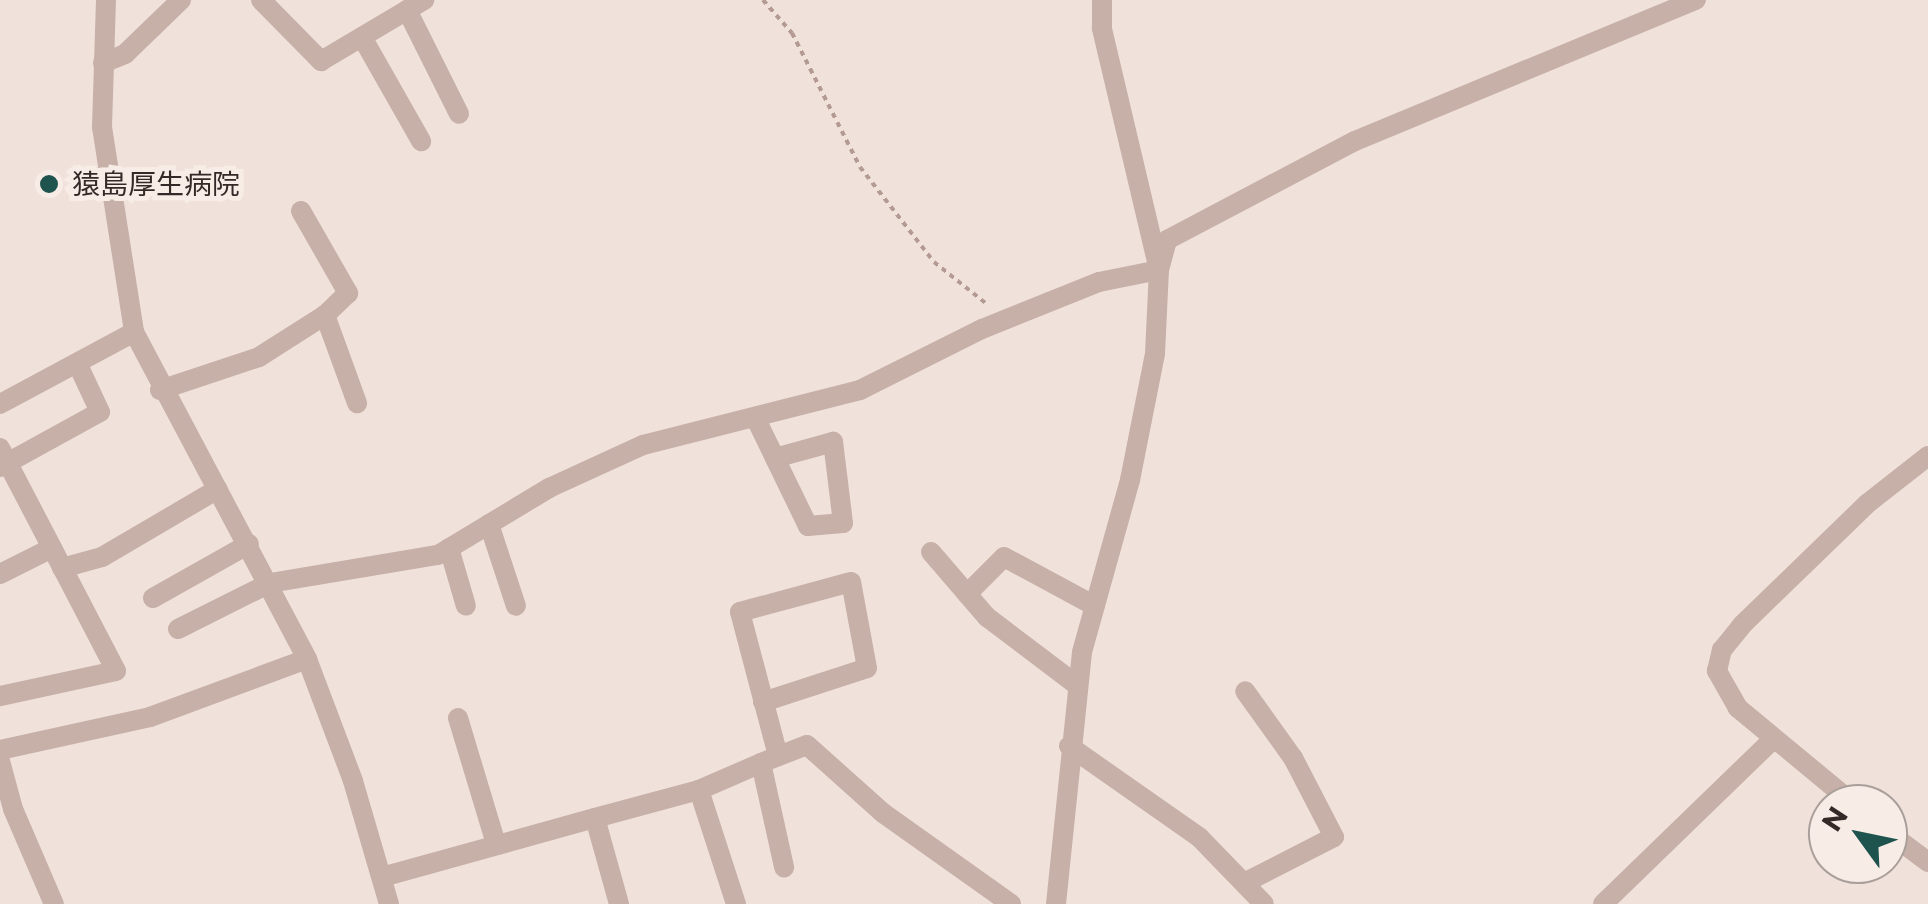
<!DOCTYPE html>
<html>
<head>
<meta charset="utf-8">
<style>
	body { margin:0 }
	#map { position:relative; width:1928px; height:904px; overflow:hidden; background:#f0e2db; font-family:Montserrat,"Noto Sans JP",sans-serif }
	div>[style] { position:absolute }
	.path>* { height:4px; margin-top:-2px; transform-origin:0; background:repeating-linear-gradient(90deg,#b39a92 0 5px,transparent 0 10px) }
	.minor>* { height:20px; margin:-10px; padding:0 10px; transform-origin:10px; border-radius:10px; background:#c7b0a7 }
	.dots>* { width:28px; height:28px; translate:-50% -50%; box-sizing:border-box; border:5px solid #f8ede6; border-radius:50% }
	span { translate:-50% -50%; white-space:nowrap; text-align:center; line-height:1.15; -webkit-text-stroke:10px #f8ede6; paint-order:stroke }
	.poi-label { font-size:28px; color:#342927 }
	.left { translate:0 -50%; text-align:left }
	.north { position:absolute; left:1808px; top:784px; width:100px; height:100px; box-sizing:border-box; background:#f8ede6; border:2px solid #aa9f9a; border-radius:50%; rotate:303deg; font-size:28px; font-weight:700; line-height:40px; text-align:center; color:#342927 }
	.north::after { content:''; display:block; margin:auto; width:35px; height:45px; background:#1f534e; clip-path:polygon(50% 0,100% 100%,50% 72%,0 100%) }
</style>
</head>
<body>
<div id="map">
	<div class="path">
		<div style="left:763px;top:0;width:44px;rotate:48.7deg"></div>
		<div style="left:792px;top:33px;width:150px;rotate:63.1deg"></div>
		<div style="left:860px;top:167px;width:120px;rotate:52.1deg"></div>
		<div style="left:934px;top:262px;width:69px;rotate:38.5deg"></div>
	</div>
	<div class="minor">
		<div style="left:106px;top:0;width:127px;rotate:91.8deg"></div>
		<div style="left:102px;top:127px;width:207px;rotate:81.1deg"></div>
		<div style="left:134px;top:332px;width:370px;rotate:62.1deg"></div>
		<div style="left:307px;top:659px;width:130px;rotate:69.3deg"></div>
		<div style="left:353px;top:781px;width:128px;rotate:73.7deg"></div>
		<div style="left:261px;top:0;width:86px;rotate:45.5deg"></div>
		<div style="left:321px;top:61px;width:120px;rotate:-30.6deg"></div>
		<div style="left:407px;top:10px;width:116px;rotate:63.4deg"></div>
		<div style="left:362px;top:37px;width:120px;rotate:60.4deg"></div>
		<div style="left:103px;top:63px;width:24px;rotate:-22deg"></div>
		<div style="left:125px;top:54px;width:78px;rotate:-44deg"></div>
		<div style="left:301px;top:211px;width:95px;rotate:60.2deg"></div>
		<div style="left:348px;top:293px;width:32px;rotate:136deg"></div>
		<div style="left:325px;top:315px;width:94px;rotate:70deg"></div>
		<div style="left:160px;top:390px;width:104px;rotate:-18.4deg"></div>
		<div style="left:259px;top:357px;width:78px;rotate:-32.5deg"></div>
		<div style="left:0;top:404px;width:152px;rotate:-28.2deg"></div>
		<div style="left:756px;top:419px;width:119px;rotate:64.1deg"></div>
		<div style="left:808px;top:526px;width:35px;rotate:-5deg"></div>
		<div style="left:843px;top:523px;width:82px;rotate:-97deg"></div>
		<div style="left:833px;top:442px;width:60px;rotate:164.6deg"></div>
		<div style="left:0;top:448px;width:251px;rotate:62.5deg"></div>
		<div style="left:116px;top:671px;width:119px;rotate:167.8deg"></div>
		<div style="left:0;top:467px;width:114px;rotate:-28.8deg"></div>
		<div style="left:100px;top:412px;width:54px;rotate:-115.1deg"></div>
		<div style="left:489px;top:524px;width:86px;rotate:71.8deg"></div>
		<div style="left:449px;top:548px;width:60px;rotate:73.7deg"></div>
		<div style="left:931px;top:552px;width:86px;rotate:49.3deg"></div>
		<div style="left:987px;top:617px;width:113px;rotate:37.1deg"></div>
		<div style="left:62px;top:568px;width:41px;rotate:-15.4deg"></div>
		<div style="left:102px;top:557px;width:134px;rotate:-30.4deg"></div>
		<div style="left:0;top:574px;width:58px;rotate:-26.6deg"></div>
		<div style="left:967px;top:594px;width:52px;rotate:-45deg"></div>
		<div style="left:1004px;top:557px;width:103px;rotate:28.3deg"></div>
		<div style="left:153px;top:598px;width:110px;rotate:-29.4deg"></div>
		<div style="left:178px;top:629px;width:103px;rotate:-26.6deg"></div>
		<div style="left:270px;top:583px;width:170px;rotate:-9.5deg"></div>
		<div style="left:438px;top:555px;width:130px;rotate:-31.1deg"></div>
		<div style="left:549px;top:488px;width:103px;rotate:-24.6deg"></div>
		<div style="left:643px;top:445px;width:224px;rotate:-14.2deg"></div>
		<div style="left:860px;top:390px;width:136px;rotate:-26.6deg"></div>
		<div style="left:982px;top:329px;width:126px;rotate:-21.9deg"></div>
		<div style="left:1099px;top:282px;width:61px;rotate:-11.3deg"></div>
		<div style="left:1159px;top:270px;width:31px;rotate:-75deg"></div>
		<div style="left:1167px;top:240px;width:212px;rotate:-27.8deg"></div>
		<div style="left:1355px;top:141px;width:369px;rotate:-22.5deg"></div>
		<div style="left:763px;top:702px;width:109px;rotate:-18.1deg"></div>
		<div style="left:867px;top:668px;width:87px;rotate:-100.5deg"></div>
		<div style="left:851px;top:582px;width:115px;rotate:164.9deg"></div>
		<div style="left:740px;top:612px;width:149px;rotate:75.2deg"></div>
		<div style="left:458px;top:718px;width:132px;rotate:73.2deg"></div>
		<div style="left:1069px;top:746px;width:159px;rotate:35deg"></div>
		<div style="left:1199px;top:837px;width:93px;rotate:45.9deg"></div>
		<div style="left:0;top:750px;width:154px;rotate:-12.4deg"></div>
		<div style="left:150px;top:717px;width:167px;rotate:-20.3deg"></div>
		<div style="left:0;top:761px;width:50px;rotate:74.8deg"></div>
		<div style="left:13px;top:809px;width:103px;rotate:66.7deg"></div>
		<div style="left:761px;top:763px;width:49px;rotate:-21.4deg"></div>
		<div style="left:807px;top:745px;width:102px;rotate:41.8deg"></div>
		<div style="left:883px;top:813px;width:157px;rotate:35.4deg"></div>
		<div style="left:1854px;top:804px;width:151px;rotate:-140.4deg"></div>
		<div style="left:1738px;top:708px;width:43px;rotate:-119.6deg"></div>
		<div style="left:1717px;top:671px;width:22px;rotate:-77deg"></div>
		<div style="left:1722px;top:650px;width:32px;rotate:-51deg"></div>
		<div style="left:1742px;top:625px;width:175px;rotate:-44.1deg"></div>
		<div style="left:1868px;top:503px;width:76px;rotate:-38.1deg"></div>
		<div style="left:1888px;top:832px;width:50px;rotate:36.9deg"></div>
		<div style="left:382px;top:877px;width:221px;rotate:-15.5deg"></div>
		<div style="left:1244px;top:883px;width:101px;rotate:-27.1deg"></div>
		<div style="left:1334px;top:837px;width:89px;rotate:-117.4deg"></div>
		<div style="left:1293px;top:758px;width:82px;rotate:-125.6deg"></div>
		<div style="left:619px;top:904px;width:89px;rotate:-105.6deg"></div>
		<div style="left:595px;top:818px;width:108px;rotate:-15.1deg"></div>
		<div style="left:736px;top:904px;width:120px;rotate:-108deg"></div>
		<div style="left:699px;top:790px;width:68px;rotate:-23.5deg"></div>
		<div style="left:761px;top:763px;width:107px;rotate:77.5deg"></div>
		<div style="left:1056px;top:904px;width:253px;rotate:-84.1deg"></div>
		<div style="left:1082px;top:652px;width:179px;rotate:-74.4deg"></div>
		<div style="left:1130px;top:480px;width:128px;rotate:-78.8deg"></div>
		<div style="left:1155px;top:354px;width:84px;rotate:-87.3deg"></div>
		<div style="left:1159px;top:270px;width:249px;rotate:-103.3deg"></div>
		<div style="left:1102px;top:28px;width:28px;rotate:-90deg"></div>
		<div style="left:1603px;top:904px;width:237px;rotate:-44.1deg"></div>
	</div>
	<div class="dots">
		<div style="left:49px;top:184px;background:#1f534e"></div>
	</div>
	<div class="poi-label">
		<span class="left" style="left:72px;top:184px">猿島厚生病院</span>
	</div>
	<div class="north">N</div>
</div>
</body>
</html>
